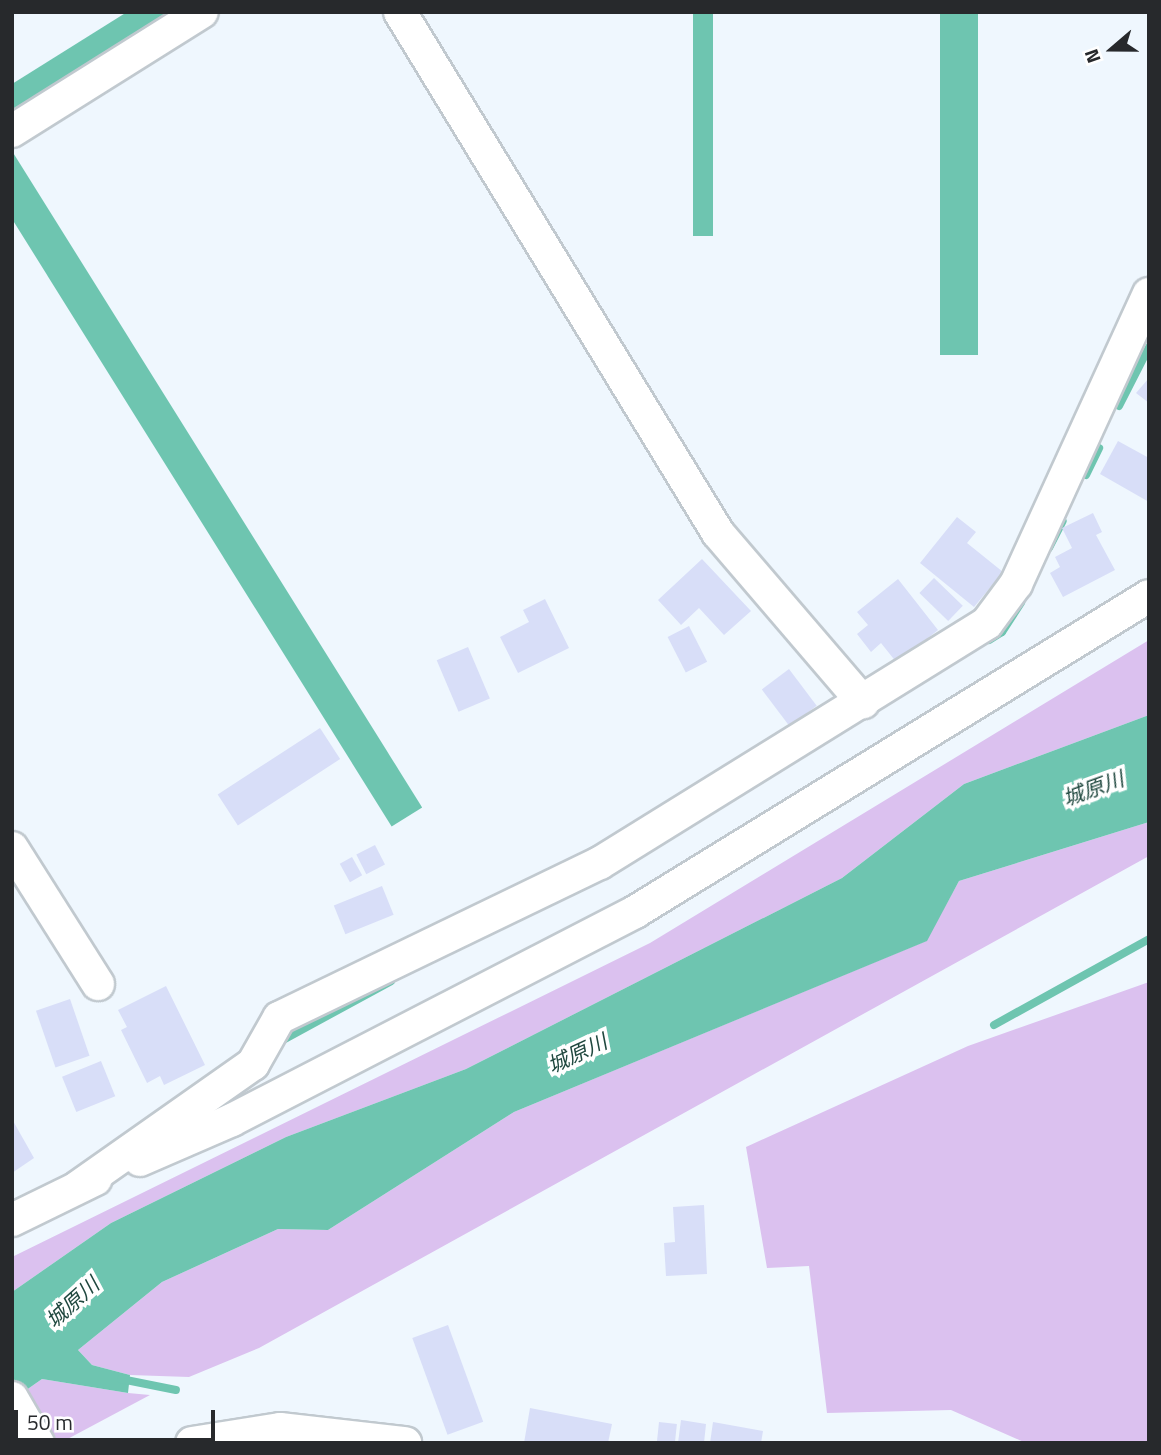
<!DOCTYPE html>
<html>
<head>
<meta charset="utf-8">
<style>
	body { margin:0 }
	#map { position:relative; width:1161px; height:1455px; overflow:hidden; background:#eff7fe; font-family:"Titillium Web","Noto Sans JP",sans-serif }
	div>[style] { position:absolute }
	.green>* { inset:0; background:#dbc1ef }
	.water>* { inset:0; background:#6ec5b0; transform-origin:0 0 }
	.stream>* { height:8px; margin:-4px; padding:0 4px; transform-origin:4px; border-radius:4px; background:#6ec5b0 }
	.building>* { inset:0; background:#d8def8; transform-origin:0 0 }
	.roads { filter:drop-shadow(2px 0 #c1c9cf) drop-shadow(-2px 0 #c1c9cf) drop-shadow(0 2px #c1c9cf) drop-shadow(0 -2px #c1c9cf) }
	.minor>* { height:32px; margin:-16px; padding:0 16px; transform-origin:16px; border-radius:16px; background:#fff }
	span { translate:-50% -50%; white-space:nowrap; text-align:center; line-height:1.15; -webkit-text-stroke:7px #fff; paint-order:stroke }
	.water-label { font-size:21px; color:#20483f; font-style:italic }
	.frame { position:absolute; inset:0; border:14px solid #27292c; pointer-events:none }
	.north { position:absolute; left:1077px; top:14px; width:70px; height:70px; -webkit-text-stroke:5px #fff; paint-order:stroke; rotate:250deg; font-size:19px; font-weight:700; line-height:28px; text-align:center; color:#27292c }
	.north::after { content:''; display:block; margin:auto; width:24px; height:32px; background:#27292c; clip-path:polygon(50% 0,100% 100%,50% 72%,0 100%) }
	.scale { position:absolute; left:14px; top:1410px; width:201px; height:32px; box-sizing:border-box; border:4px solid #27292c; border-top:0; padding-left:9px; font-size:21px; line-height:24px; white-space:nowrap; color:#27292c; -webkit-text-stroke:5px #fff; paint-order:stroke }
</style>
</head>
<body>
<div id="map">
	<div class="green">
		<div style="clip-path:polygon(1149px 640px,1149px 715px,964px 784px,842px 878px,466px 1069px,286px 1137px,111px 1223px,12px 1292px,12px 1257px,650px 943px)"></div>
		<div style="clip-path:polygon(1149px 822px,1149px 856px,259px 1348px,189px 1377px,130px 1375px,92px 1365px,78px 1350px,162px 1282px,278px 1229px,328px 1230px,514px 1112px,926px 941px,959px 881px)"></div>
		<div style="clip-path:polygon(1149px 982px,1149px 1443px,1026px 1443px,951px 1410px,827px 1413px,809px 1266px,767px 1268px,746px 1147px,968px 1046px)"></div>
		<div style="clip-path:polygon(42px 1379px,128px 1393px,150px 1395px,60px 1443px,12px 1443px,12px 1400px)"></div>
	</div>
	<div class="water">
		<div style="clip-path:polygon(127px 12px,176px 12px,12px 110px,12px 84px)"></div>
		<div style="left:693px;top:12px;width:20px;height:224px"></div>
		<div style="left:940px;top:12px;width:38px;height:343px"></div>
		<div style="left:12px;top:151px;width:774px;height:36px;rotate:58deg"></div>
		<div style="clip-path:polygon(1149px 715px,1149px 822px,959px 881px,927px 941px,514px 1112px,328px 1230px,278px 1229px,162px 1282px,78px 1350px,92px 1365px,130px 1375px,128px 1393px,42px 1379px,12px 1400px,12px 1292px,111px 1223px,286px 1137px,466px 1069px,842px 878px,964px 784px)"></div>
	</div>
	<div class="stream">
		<div style="left:1119px;top:406px;width:66px;rotate:-63deg"></div>
		<div style="left:1086px;top:475px;width:30px;rotate:-64deg"></div>
		<div style="left:1049px;top:548px;width:30px;rotate:-63deg"></div>
		<div style="left:989px;top:640px;width:15px;rotate:-32deg"></div>
		<div style="left:1002px;top:632px;width:35px;rotate:-57deg"></div>
		<div style="left:994px;top:1025px;width:177px;rotate:-29deg"></div>
		<div style="left:283px;top:1040px;width:123px;rotate:-28.6deg"></div>
		<div style="left:121px;top:1379px;width:56px;rotate:11.3deg"></div>
	</div>
	<div class="building">
		<div style="clip-path:polygon(1149px 378px,1149px 403px,1136px 393px)"></div>
		<div style="clip-path:polygon(1118px 441px,1149px 458px,1149px 502px,1100px 474px)"></div>
		<div style="clip-path:polygon(1093px 513px,1102px 532px,1096px 535px,1115px 570px,1063px 597px,1050px 573px,1060px 567px,1055px 557px,1072px 548px,1062px 528px)"></div>
		<div style="clip-path:polygon(957px 517px,976px 532px,967px 543px,1003px 572px,974px 607px,920px 563px)"></div>
		<div style="clip-path:polygon(702px 559px,751px 611px,724px 635px,699px 608px,681px 625px,658px 600px)"></div>
		<div style="left:934px;top:578px;width:40px;height:21px;rotate:44deg"></div>
		<div style="clip-path:polygon(898px 579px,938px 630px,897px 663px,881px 643px,871px 652px,857px 634px,868px 625px,857px 612px)"></div>
		<div style="clip-path:polygon(545px 599px,569px 648px,518px 673px,500px 637px,529px 622px,523px 610px)"></div>
		<div style="left:689px;top:626px;width:40px;height:24px;rotate:63deg"></div>
		<div style="left:468px;top:647px;width:56px;height:34px;rotate:67deg"></div>
		<div style="left:789px;top:669px;width:46px;height:34px;rotate:53deg"></div>
		<div style="left:320px;top:728px;width:37px;height:122px;rotate:57deg"></div>
		<div style="left:375px;top:845px;width:22px;height:21px;rotate:63deg"></div>
		<div style="left:352px;top:857px;width:21px;height:14px;rotate:61deg"></div>
		<div style="left:382px;top:886px;width:31px;height:52px;rotate:68deg"></div>
		<div style="clip-path:polygon(166px 986px,205px 1065px,164px 1085px,160px 1076px,147px 1083px,121px 1030px,127px 1027px,118px 1010px)"></div>
		<div style="left:70px;top:999px;width:60px;height:36px;rotate:71deg"></div>
		<div style="left:101px;top:1061px;width:38px;height:42px;rotate:68deg"></div>
		<div style="clip-path:polygon(12px 1119px,34px 1158px,12px 1173px)"></div>
		<div style="clip-path:polygon(704px 1205px,707px 1274px,666px 1276px,664px 1243px,675px 1242px,673px 1207px)"></div>
		<div style="left:448px;top:1325px;width:103px;height:38px;rotate:70deg"></div>
		<div style="clip-path:polygon(530px 1408px,612px 1424px,608px 1443px,524px 1443px)"></div>
		<div style="clip-path:polygon(681px 1420px,706px 1424px,704px 1443px,678px 1443px)"></div>
		<div style="left:659px;top:1422px;width:18px;height:21px;rotate:6deg"></div>
		<div style="clip-path:polygon(713px 1422px,763px 1431px,761px 1443px,710px 1443px)"></div>
	</div>
	<div class="roads">
		<div class="minor">
			<div style="left:400px;top:12px;width:610px;rotate:58.6deg"></div>
			<div style="left:718px;top:533px;width:223px;rotate:49.4deg"></div>
			<div style="left:12px;top:131px;width:224px;rotate:-32.1deg"></div>
			<div style="left:12px;top:848px;width:161px;rotate:57.7deg"></div>
			<div style="left:140px;top:1160px;width:100px;rotate:-23.5deg"></div>
			<div style="left:232px;top:1120px;width:454px;rotate:-27.3deg"></div>
			<div style="left:635px;top:912px;width:603px;rotate:-31.58deg"></div>
			<div style="left:78px;top:1187px;width:214px;rotate:-35.1deg"></div>
			<div style="left:253px;top:1064px;width:53px;rotate:-60.5deg"></div>
			<div style="left:279px;top:1018px;width:356px;rotate:-25.8deg"></div>
			<div style="left:600px;top:863px;width:455px;rotate:-31.8deg"></div>
			<div style="left:987px;top:623px;width:49px;rotate:-53.4deg"></div>
			<div style="left:1016px;top:584px;width:319px;rotate:-65.4deg"></div>
			<div style="left:12px;top:1220px;width:93px;rotate:-26deg"></div>
			<div style="left:12px;top:1398px;width:52px;rotate:60deg"></div>
			<div style="left:192px;top:1443px;width:89px;rotate:-9deg"></div>
			<div style="left:280px;top:1429px;width:126px;rotate:6.4deg"></div>
		</div>
	</div>
	<div class="water-label">
		<span style="left:1093px;top:788px;rotate:-20deg">城原川</span>
		<span style="left:577px;top:1053px;rotate:-25deg">城原川</span>
		<span style="left:72px;top:1302px;rotate:-42deg">城原川</span>
	</div>
	<div class="frame"></div>
	<div class="north">N</div>
	<div class="scale">50 m</div>
</div>
</body>
</html>
